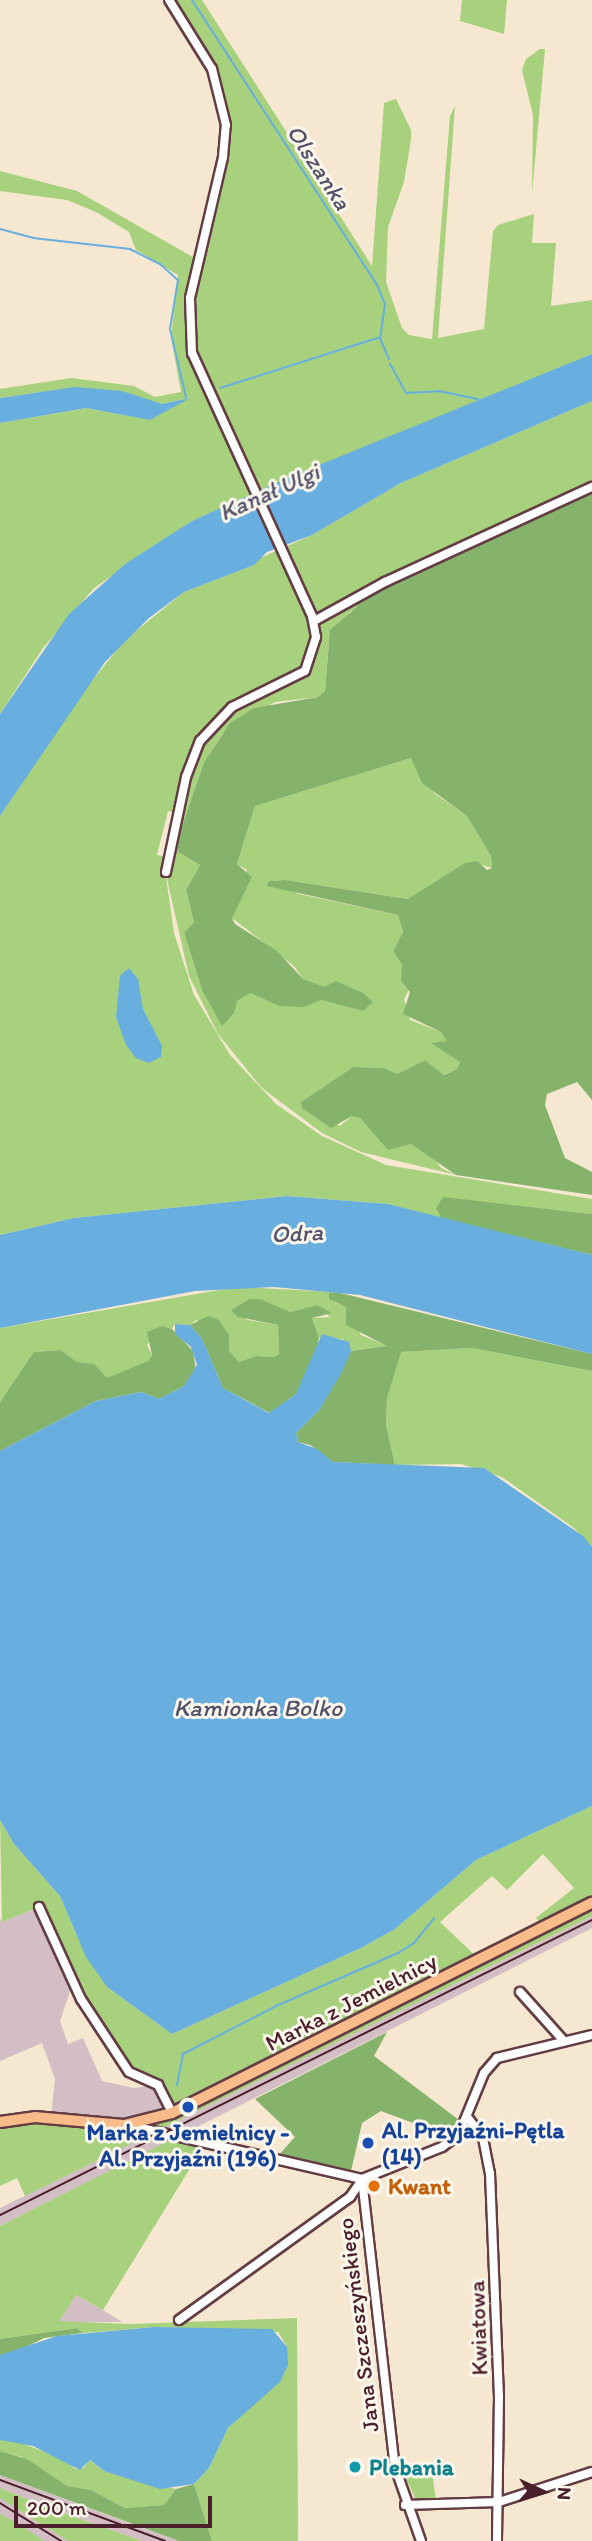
<!DOCTYPE html>
<html>
<head>
<meta charset="utf-8">
<style>
	body { margin:0 }
	#map { position:relative; width:592px; height:2541px; overflow:hidden; background:#f6e7d0; font-family:Itim,sans-serif }
	div>[style] { position:absolute }
	.industrial>* { inset:0; background:#d2bec4 }
	.green>* { inset:0; background:#a7d17d }
	.forest>* { inset:0; background:#85b36c }
	.water>* { inset:0; background:#68aedf }
	.stream>* { height:2px; margin:-1px; padding:0 1px; transform-origin:1px; border-radius:1px; background:#68aedf }
	.roads { filter:drop-shadow(2px 0 #643d44) drop-shadow(-2px 0 #643d44) drop-shadow(0 2px #643d44) drop-shadow(0 -2px #643d44) }
	.minor>* { height:8px; margin:-4px; padding:0 4px; transform-origin:4px; border-radius:4px; background:#fff }
	.major>* { height:10px; margin:-5px; padding:0 5px; transform-origin:5px; border-radius:5px; background:#fabb8b }
	.rail>* { height:2px; margin:-1px; padding:0 1px; transform-origin:1px; border-radius:1px; background:#4a1f2b }
	.dots>* { width:19px; height:19px; translate:-50% -50%; box-sizing:border-box; border:4px solid #fbf7ec; border-radius:50% }
	span { translate:-50% -50%; white-space:nowrap; text-align:center; line-height:1.15; -webkit-text-stroke:6px #fbf7ec; paint-order:stroke }
	.street-label { font-size:23px; color:#4a1f2b }
	.transit-label { font-size:23px; color:#164399; font-weight:700 }
	.left { translate:0 -50%; text-align:left }
	.food-label { font-size:23px; color:#c56008; font-weight:700 }
	.culture-label { font-size:23px; color:#0d838f; font-weight:700 }
	.water-label { font-size:24px; color:#54516a; font-style:italic }
	.north { position:absolute; left:508px; top:2457px; width:70px; height:70px; -webkit-text-stroke:5px #fbf7ec; paint-order:stroke; rotate:94deg; font-size:19px; font-weight:700; line-height:28px; text-align:center; color:#4a1f2b }
	.north::after { content:''; display:block; margin:auto; width:24px; height:32px; background:#4a1f2b; clip-path:polygon(50% 0,100% 100%,50% 72%,0 100%) }
	.scale { position:absolute; left:14px; top:2496px; width:198px; height:32px; box-sizing:border-box; border:4px solid #4a1f2b; border-top:0; padding-left:9px; font-size:21px; line-height:24px; white-space:nowrap; color:#4a1f2b; -webkit-text-stroke:5px #fbf7ec; paint-order:stroke }
</style>
</head>
<body>
<div id="map">
	<div class="industrial">
		<div style="clip-path:polygon(39px 1907px,76px 1989px,70px 1991px,60px 2021px,68px 2044px,83px 2038px,102px 2081px,134px 2088px,158px 2085px,172px 2113px,124px 2125px,51px 2117px,55px 2079px,42px 2043px,0 2061px,0 1918px,2px 1922px)"></div>
		<div style="clip-path:polygon(592px 1916px,592px 1928px,0 2226px,0 2208px)"></div>
		<div style="clip-path:polygon(76px 2295px,103px 2310px,122px 2322px,58px 2322px)"></div>
		<div style="clip-path:polygon(0 2475px,131px 2524px,179px 2541px,142px 2541px,58px 2511px,0 2488px)"></div>
		<div style="clip-path:polygon(0 2498px,28px 2514px,68px 2541px,45px 2541px,0 2514px)"></div>
	</div>
	<div class="green">
		<div style="clip-path:polygon(169px 0,202px 0,372px 266px,384px 103px,396px 99px,411px 130px,411px 140px,404px 182px,388px 227px,386px 282px,402px 328px,409px 335px,432px 339px,450px 116px,455px 106px,438px 338px,484px 329px,493px 231px,498px 225px,534px 214px,532px 243px,556px 243px,551px 306px,592px 300px,592px 354px,192px 521px,94px 588px,43px 648px,0 714px,0 423px,86px 408px,141px 418px,190px 398px,162px 404px,56px 390px,0 398px,0 389px,71px 378px,134px 386px,155px 397px,181px 392px,171px 337px,178px 275px,136px 250px,129px 232px,96px 212px,67px 200px,0 191px,0 171px,77px 191px,198px 260px,226px 135px,217px 83px)"></div>
		<div style="clip-path:polygon(462px 0,507px 0,504px 34px,460px 21px)"></div>
		<div style="clip-path:polygon(540px 49px,545px 49px,532px 194px,533px 115px,522px 70px,526px 59px)"></div>
		<div style="clip-path:polygon(592px 401px,592px 487px,350px 612px,329px 642px,325px 691px,318px 697px,275px 702px,223px 733px,204px 762px,176px 844px,178px 852px,200px 865px,186px 890px,194px 922px,184px 933px,202px 990px,234px 1013px,236px 1001px,250px 993px,279px 1006px,321px 1000px,363px 1011px,303px 979px,294px 966px,232px 918px,247px 870px,237px 864px,255px 806px,411px 758px,434px 793px,467px 816px,491px 856px,492px 868px,482px 865px,443px 879px,408px 899px,285px 880px,270px 881px,299px 894px,398px 915px,403px 932px,393px 951px,402px 965px,404px 986px,410px 988px,404px 999px,410px 1020px,441px 1032px,448px 1041px,441px 1042px,460px 1062px,457px 1069px,443px 1075px,425px 1060px,397px 1074px,384px 1068px,353px 1067px,301px 1102px,340px 1126px,352px 1116px,360px 1118px,388px 1149px,411px 1144px,431px 1153px,441px 1168px,456px 1175px,361px 1152px,322px 1133px,262px 1088px,218px 1034px,189px 976px,167px 879px,177px 813px,168px 811px,157px 855px,163px 856px,174px 933px,194px 995px,230px 1055px,276px 1104px,322px 1136px,386px 1165px,592px 1199px,592px 1214px,443px 1198px,436px 1208px,441px 1218px,388px 1204px,287px 1196px,74px 1218px,0 1235px,0 816px,86px 688px,125px 640px,184px 592px,254px 565px,258px 559px,312px 535px,401px 483px)"></div>
		<div style="clip-path:polygon(237px 1287px,336px 1292px,329px 1293px,336px 1303px,346px 1306px,361px 1335px,388px 1346px,351px 1351px,342px 1339px,319px 1338px,312px 1318px,330px 1317px,317px 1305px,290px 1312px,249px 1299px,231px 1310px,248px 1320px,278px 1325px,279px 1354px,273px 1357px,256px 1356px,239px 1362px,229px 1350px,229px 1335px,196px 1320px,190px 1325px,175px 1324px,172px 1329px,162px 1326px,147px 1345px,152px 1355px,148px 1361px,107px 1379px,96px 1367px,77px 1362px,61px 1350px,35px 1352px,0 1402px,0 1328px)"></div>
		<div style="clip-path:polygon(472px 1348px,592px 1371px,592px 1547px,574px 1528px,502px 1477px,461px 1464px,395px 1465px,386px 1425px,387px 1398px,400px 1352px)"></div>
		<div style="clip-path:polygon(evenodd,592px 1806px,592px 1916px,25px 2196px,17px 2178px,0 2186px,0 2122px,22px 2118px,97px 2124px,171px 2114px,158px 2085px,129px 2072px,81px 1999px,39px 1907px,2px 1922px,0 1820px,14px 1844px,60px 1896px,80px 1943px,107px 1987px,172px 2034px,363px 1947px,395px 1929px,476px 1860px,592px 1806px,543px 1854px,574px 1888px,536px 1918px,544px 1927px,480px 1960px,440px 1922px,492px 1876px,507px 1890px,543px 1854px)"></div>
		<div style="clip-path:polygon(176px 2137px,205px 2144px,103px 2310px,76px 2295px,59px 2321px,130px 2324px,297px 2318px,298px 2541px,212px 2541px,194px 2484px,209px 2468px,228px 2428px,284px 2375px,287px 2347px,278px 2332px,154px 2327px,83px 2333px,77px 2328px,0 2339px,0 2226px)"></div>
		<div style="clip-path:polygon(11px 2439px,58px 2457px,76px 2469px,84px 2468px,89px 2460px,104px 2471px,176px 2489px,164px 2505px,125px 2508px,91px 2490px,67px 2486px,22px 2457px,0 2451px,0 2440px)"></div>
		<div style="clip-path:polygon(432px 2472px,436px 2500px,416px 2500px,405px 2476px)"></div>
		<div style="clip-path:polygon(0 2488px,58px 2511px,142px 2541px,68px 2541px,0 2498px)"></div>
		<div style="clip-path:polygon(0 2514px,18px 2524px,45px 2541px,0 2541px)"></div>
	</div>
	<div class="forest">
		<div style="clip-path:polygon(592px 487px,592px 1100px,577px 1082px,547px 1094px,545px 1105px,565px 1158px,592px 1172px,592px 1195px,456px 1175px,411px 1144px,388px 1150px,360px 1118px,352px 1116px,331px 1128px,302px 1108px,301px 1102px,353px 1067px,384px 1068px,397px 1074px,425px 1060px,444px 1075px,457px 1069px,460px 1062px,431px 1043px,447px 1041px,441px 1032px,403px 1014px,410px 992px,401px 981px,402px 965px,393px 951px,403px 932px,398px 915px,267px 886px,269px 881px,285px 880px,408px 899px,465px 863px,477px 861px,487px 870px,492px 868px,491px 856px,467px 816px,422px 783px,411px 758px,255px 806px,237px 864px,252px 877px,232px 918px,235px 924px,277px 951px,303px 979px,324px 987px,336px 981px,363px 993px,373px 1002px,363px 1011px,321px 1000px,304px 1007px,279px 1006px,250px 993px,237px 1001px,234px 1013px,222px 1026px,202px 990px,184px 933px,194px 922px,186px 890px,200px 865px,178px 852px,176px 844px,204px 762px,230px 723px,254px 708px,318px 697px,325px 691px,330px 630px,357px 607px,359px 595px)"></div>
		<div style="clip-path:polygon(443px 1197px,592px 1214px,592px 1255px,441px 1218px,436px 1208px)"></div>
		<div style="clip-path:polygon(336px 1292px,592px 1354px,592px 1371px,472px 1348px,401px 1352px,387px 1398px,386px 1425px,395px 1465px,333px 1462px,310px 1445px,298px 1442px,296px 1433px,320px 1409px,351px 1351px,387px 1346px,346px 1325px,346px 1307px,329px 1299px,329px 1293px)"></div>
		<div style="clip-path:polygon(249px 1299px,260px 1299px,290px 1312px,317px 1305px,332px 1313px,312px 1318px,319px 1338px,314px 1363px,296px 1394px,270px 1413px,223px 1388px,202px 1339px,190px 1325px,208px 1316px,219px 1320px,229px 1335px,229px 1350px,239px 1362px,256px 1356px,273px 1357px,279px 1354px,278px 1325px,238px 1317px,231px 1310px)"></div>
		<div style="clip-path:polygon(162px 1326px,172px 1329px,193px 1351px,196px 1371px,184px 1386px,159px 1399px,141px 1392px,96px 1401px,0 1451px,0 1402px,34px 1352px,61px 1350px,77px 1362px,94px 1364px,107px 1378px,148px 1361px,152px 1355px,147px 1332px)"></div>
		<div style="clip-path:polygon(387px 2032px,374px 2056px,459px 2120px,453px 2130px,437px 2132px,381px 2111px,362px 2123px,351px 2171px,278px 2156px,295px 2137px,255px 2099px)"></div>
		<div style="clip-path:polygon(77px 2328px,83px 2333px,44px 2338px,10px 2355px,0 2355px,0 2339px)"></div>
		<div style="clip-path:polygon(0 2451px,27px 2459px,67px 2486px,91px 2490px,125px 2508px,164px 2505px,176px 2489px,194px 2484px,212px 2541px,179px 2541px,0 2475px)"></div>
	</div>
	<div class="water">
		<div style="clip-path:polygon(592px 354px,592px 401px,401px 483px,312px 535px,267px 552px,254px 565px,184px 592px,149px 618px,105px 662px,0 816px,0 714px,69px 614px,125px 564px,192px 521px,292px 476px)"></div>
		<div style="clip-path:polygon(75px 387px,122px 391px,162px 404px,190px 398px,150px 420px,86px 408px,0 423px,0 398px)"></div>
		<div style="clip-path:polygon(129px 968px,138px 979px,143px 1009px,162px 1046px,161px 1057px,149px 1063px,136px 1058px,126px 1045px,116px 1017px,120px 976px)"></div>
		<div style="clip-path:polygon(287px 1196px,388px 1204px,592px 1255px,592px 1354px,360px 1295px,274px 1287px,195px 1291px,0 1328px,0 1235px,74px 1218px)"></div>
		<div style="clip-path:polygon(175px 1324px,190px 1325px,202px 1339px,223px 1388px,269px 1413px,296px 1394px,322px 1334px,349px 1342px,351px 1351px,342px 1372px,320px 1409px,296px 1433px,298px 1442px,317px 1449px,333px 1462px,484px 1468px,583px 1536px,592px 1547px,592px 1806px,476px 1860px,395px 1929px,363px 1947px,172px 2034px,107px 1987px,86px 1957px,60px 1896px,14px 1844px,0 1820px,0 1451px,96px 1401px,141px 1392px,159px 1399px,184px 1386px,197px 1365px,191px 1347px,175px 1334px)"></div>
		<div style="clip-path:polygon(154px 2327px,272px 2329px,287px 2347px,288px 2365px,280px 2382px,228px 2428px,209px 2468px,194px 2484px,160px 2489px,104px 2471px,90px 2460px,80px 2470px,33px 2446px,0 2440px,0 2355px,57px 2336px)"></div>
	</div>
	<div class="stream">
		<div style="left:192px;top:0;width:340px;rotate:57deg"></div>
		<div style="left:377px;top:285px;width:21px;rotate:67deg"></div>
		<div style="left:385px;top:304px;width:34px;rotate:98deg"></div>
		<div style="left:380px;top:338px;width:23px;rotate:67deg"></div>
		<div style="left:0;top:229px;width:34px;rotate:15deg"></div>
		<div style="left:33px;top:238px;width:98px;rotate:6.5deg"></div>
		<div style="left:130px;top:249px;width:34px;rotate:27deg"></div>
		<div style="left:160px;top:264px;width:24px;rotate:42deg"></div>
		<div style="left:178px;top:280px;width:50px;rotate:99.3deg"></div>
		<div style="left:170px;top:329px;width:70px;rotate:76.8deg"></div>
		<div style="left:390px;top:364px;width:33px;rotate:61deg"></div>
		<div style="left:406px;top:393px;width:33px;rotate:-3deg"></div>
		<div style="left:439px;top:391px;width:40px;rotate:12deg"></div>
		<div style="left:220px;top:388px;width:166px;rotate:-17.6deg"></div>
		<div style="left:177px;top:2085px;width:32px;rotate:-79deg"></div>
		<div style="left:183px;top:2054px;width:105px;rotate:-27.3deg"></div>
		<div style="left:276px;top:2006px;width:133px;rotate:-23.5deg"></div>
		<div style="left:398px;top:1953px;width:19px;rotate:-32deg"></div>
		<div style="left:414px;top:1943px;width:32px;rotate:-51deg"></div>
	</div>
	<div class="roads">
		<div class="minor">
			<div style="left:314px;top:621px;width:81px;rotate:-28.8deg"></div>
			<div style="left:385px;top:582px;width:228px;rotate:-24.7deg"></div>
			<div style="left:166px;top:872px;width:97px;rotate:-78.1deg"></div>
			<div style="left:186px;top:777px;width:39px;rotate:-69deg"></div>
			<div style="left:200px;top:741px;width:47px;rotate:-46.7deg"></div>
			<div style="left:232px;top:707px;width:81px;rotate:-26.3deg"></div>
			<div style="left:305px;top:671px;width:36px;rotate:-72deg"></div>
			<div style="left:316px;top:637px;width:21px;rotate:-101deg"></div>
			<div style="left:312px;top:616px;width:289px;rotate:-114.5deg"></div>
			<div style="left:192px;top:353px;width:55px;rotate:-92.1deg"></div>
			<div style="left:190px;top:298px;width:145px;rotate:-76.8deg"></div>
			<div style="left:223px;top:157px;width:32px;rotate:-85deg"></div>
			<div style="left:226px;top:125px;width:58px;rotate:-104deg"></div>
			<div style="left:212px;top:69px;width:81px;rotate:-121.9deg"></div>
			<div style="left:39px;top:1907px;width:101px;rotate:65.5deg"></div>
			<div style="left:81px;top:1999px;width:87px;rotate:56.7deg"></div>
			<div style="left:129px;top:2072px;width:32px;rotate:24deg"></div>
			<div style="left:158px;top:2085px;width:31px;rotate:63deg"></div>
			<div style="left:520px;top:1992px;width:66px;rotate:48.1deg"></div>
			<div style="left:468px;top:2118px;width:25px;rotate:53deg"></div>
			<div style="left:483px;top:2138px;width:36px;rotate:79deg"></div>
			<div style="left:490px;top:2173px;width:223px;rotate:87.7deg"></div>
			<div style="left:499px;top:2396px;width:145px;rotate:90.8deg"></div>
			<div style="left:128px;top:2125px;width:240px;rotate:13deg"></div>
			<div style="left:362px;top:2179px;width:86px;rotate:-21.8deg"></div>
			<div style="left:442px;top:2147px;width:21px;rotate:-37deg"></div>
			<div style="left:459px;top:2134px;width:66px;rotate:-67.7deg"></div>
			<div style="left:484px;top:2073px;width:20px;rotate:-49deg"></div>
			<div style="left:497px;top:2058px;width:98px;rotate:-13.6deg"></div>
			<div style="left:362px;top:2179px;width:290px;rotate:83.5deg"></div>
			<div style="left:395px;top:2467px;width:78px;rotate:70.6deg"></div>
			<div style="left:179px;top:2320px;width:211px;rotate:-35.7deg"></div>
			<div style="left:350px;top:2197px;width:21px;rotate:-55deg"></div>
			<div style="left:405px;top:2505px;width:94px;rotate:-1.8deg"></div>
			<div style="left:499px;top:2502px;width:98px;rotate:-17.9deg"></div>
		</div>
		<div class="major">
			<div style="left:0;top:2122px;width:35px;rotate:-8deg"></div>
			<div style="left:35px;top:2117px;width:89px;rotate:5.1deg"></div>
			<div style="left:124px;top:2125px;width:49px;rotate:-14deg"></div>
			<div style="left:172px;top:2113px;width:470px;rotate:-26.6deg"></div>
		</div>
	</div>
	<div class="rail">
		<div style="left:0;top:2215px;width:661px;rotate:-26.49deg"></div>
		<div style="left:0;top:2480px;width:176px;rotate:20.3deg"></div>
		<div style="left:0;top:2503px;width:72px;rotate:31.9deg"></div>
	</div>
	<div class="dots">
		<div style="left:188px;top:2107px;background:#1a4fb4"></div>
		<div style="left:368px;top:2143px;background:#1a4fb4"></div>
		<div style="left:374px;top:2186px;background:#e8710a"></div>
		<div style="left:355px;top:2467px;background:#0f9aa8"></div>
	</div>
	<div class="street-label">
		<span style="left:351px;top:2002px;rotate:-27deg">Marka z Jemielnicy</span>
		<span style="left:358px;top:2325px;rotate:-97deg">Jana Szczeszyńskiego</span>
		<span style="left:478px;top:2328px;rotate:-92deg">Kwiatowa</span>
	</div>
	<div class="transit-label">
		<span class="left" style="left:382px;top:2143px">Al. Przyjaźni-Pętla<br>(14)</span>
		<span style="left:188px;top:2145px">Marka z Jemielnicy -<br>Al. Przyjaźni (196)</span>
	</div>
	<div class="food-label">
		<span class="left" style="left:388px;top:2186px">Kwant</span>
	</div>
	<div class="culture-label">
		<span class="left" style="left:369px;top:2467px">Plebania</span>
	</div>
	<div class="water-label">
		<span style="left:319px;top:167px;rotate:57deg">Olszanka</span>
		<span style="left:269px;top:492px;rotate:-24deg">Kanał Ulgi</span>
		<span style="left:297px;top:1233px;rotate:-3deg">Odra</span>
		<span style="left:258px;top:1708px">Kamionka Bolko</span>
	</div>
	<div class="north">N</div>
	<div class="scale">200 m</div>
</div>
</body>
</html>
